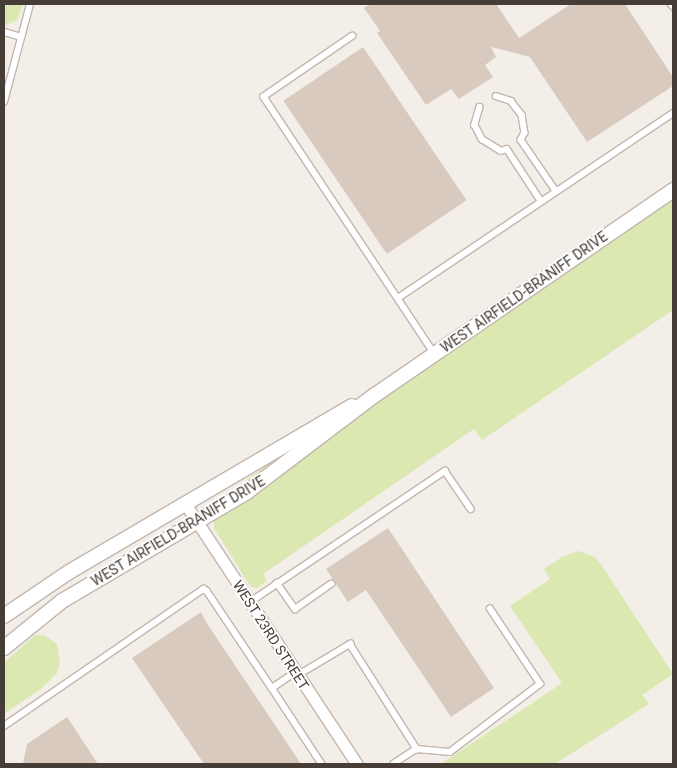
<!DOCTYPE html>
<html>
<head>
<meta charset="utf-8">
<style>
	body { margin:0 }
	#map { position:relative; width:677px; height:768px; overflow:hidden; background:#f4eee8; font-family:Roboto,sans-serif }
	div>[style] { position:absolute }
	.green>* { inset:0; background:#dbe8b1 }
	.building>* { inset:0; background:#d9cac0; transform-origin:0 0 }
	.roads { filter:drop-shadow(1px 0 #c3b6ae) drop-shadow(-1px 0 #c3b6ae) drop-shadow(0 1px #c3b6ae) drop-shadow(0 -1px #c3b6ae) }
	.service>* { height:5.5px; margin:-2.75px; padding:0 2.75px; transform-origin:2.75px; border-radius:2.75px; background:#fff }
	.minor>* { height:11px; margin:-5.5px; padding:0 5.5px; transform-origin:5.5px; border-radius:5.5px; background:#fff }
	.tertiary>* { height:14px; margin:-7px; padding:0 7px; transform-origin:7px; border-radius:7px; background:#fff }
	span { translate:-50% -50%; white-space:nowrap; text-align:center; line-height:1.15; -webkit-text-stroke:4px #fff; paint-order:stroke }
	.street-label { font-size:14px; color:#473d37 }
	.frame { position:absolute; inset:0; border:5px solid #473d37; pointer-events:none }
</style>
</head>
<body>
<div id="map">
	<div class="green">
		<div style="clip-path:polygon(4px 4px,23px 4px,17px 20px,4px 26px)"></div>
		<div style="clip-path:polygon(673px 199px,673px 310px,482px 440px,474px 429px,263px 574px,267px 581px,257px 588px,250px 586px,214px 528px,214px 509px,219px 500px,264px 467px)"></div>
		<div style="clip-path:polygon(578px 551px,595px 557px,602px 566px,673px 674px,642px 695px,649px 704px,555px 764px,441px 764px,562px 683px,510px 606px,550px 579px,544px 569px,562px 557px)"></div>
		<div style="clip-path:polygon(35px 635px,44px 635px,57px 644px,60px 663px,57px 673px,41px 689px,4px 714px,4px 663px)"></div>
	</div>
	<div class="building">
		<div style="clip-path:polygon(370px 4px,496px 4px,519px 38px,571px 4px,625px 4px,673px 77px,673px 86px,587px 142px,530px 57px,491px 47px,496px 57px,485px 65px,493px 77px,459px 99px,451px 89px,426px 105px,377px 33px,380px 31px,364px 8px)"></div>
		<div style="left:363px;top:47px;width:185px;height:96px;rotate:56deg"></div>
		<div style="clip-path:polygon(388px 528px,494px 688px,451px 717px,366px 590px,348px 602px,326px 569px)"></div>
		<div style="clip-path:polygon(201px 612px,206px 622px,301px 764px,204px 764px,132px 658px)"></div>
		<div style="clip-path:polygon(67px 717px,98px 764px,23px 764px,27px 744px)"></div>
	</div>
	<div class="roads">
		<div class="service">
			<div style="left:671px;top:4px;width:3px;rotate:45deg"></div>
			<div style="left:4px;top:32px;width:18px;rotate:16deg"></div>
			<div style="left:353px;top:36px;width:108px;rotate:145.6deg"></div>
			<div style="left:264px;top:97px;width:309px;rotate:56.4deg"></div>
			<div style="left:496px;top:96px;width:16px;rotate:18deg"></div>
			<div style="left:511px;top:101px;width:18px;rotate:52deg"></div>
			<div style="left:522px;top:115px;width:18px;rotate:81deg"></div>
			<div style="left:525px;top:133px;width:8px;rotate:120deg"></div>
			<div style="left:521px;top:140px;width:62px;rotate:55.5deg"></div>
			<div style="left:4px;top:102px;width:101px;rotate:-75.1deg"></div>
			<div style="left:480px;top:107px;width:19px;rotate:106deg"></div>
			<div style="left:475px;top:125px;width:16px;rotate:63deg"></div>
			<div style="left:482px;top:139px;width:22px;rotate:32deg"></div>
			<div style="left:501px;top:151px;width:6px;rotate:-18deg"></div>
			<div style="left:507px;top:149px;width:62px;rotate:56.8deg"></div>
			<div style="left:398px;top:298px;width:331px;rotate:-33.9deg"></div>
			<div style="left:277px;top:583px;width:32px;rotate:55deg"></div>
			<div style="left:295px;top:609px;width:44px;rotate:-34.8deg"></div>
			<div style="left:250px;top:602px;width:235px;rotate:-33.9deg"></div>
			<div style="left:445px;top:471px;width:46px;rotate:55.6deg"></div>
			<div style="left:298px;top:675px;width:61px;rotate:-30.8deg"></div>
			<div style="left:350px;top:644px;width:125px;rotate:57.5deg"></div>
			<div style="left:417px;top:749px;width:27px;rotate:147deg"></div>
			<div style="left:272px;top:688px;width:91px;rotate:56.7deg"></div>
			<div style="left:4px;top:726px;width:242px;rotate:-34.5deg"></div>
			<div style="left:203px;top:589px;width:4px;rotate:27deg"></div>
			<div style="left:207px;top:591px;width:117px;rotate:56.2deg"></div>
			<div style="left:272px;top:688px;width:29px;rotate:-34deg"></div>
			<div style="left:417px;top:749px;width:33px;rotate:5deg"></div>
			<div style="left:450px;top:752px;width:113px;rotate:-37.1deg"></div>
			<div style="left:540px;top:684px;width:90px;rotate:-123.7deg"></div>
		</div>
		<div class="minor">
			<div style="left:186px;top:505px;width:310px;rotate:56.6deg"></div>
		</div>
		<div class="tertiary">
			<div style="left:4px;top:616px;width:78px;rotate:-34.1deg"></div>
			<div style="left:69px;top:572px;width:328px;rotate:-30.4deg"></div>
			<div style="left:4px;top:648px;width:75px;rotate:-39deg"></div>
			<div style="left:62px;top:601px;width:215px;rotate:-30.5deg"></div>
			<div style="left:247px;top:492px;width:161px;rotate:-37.2deg"></div>
			<div style="left:375px;top:395px;width:362px;rotate:-34.5deg"></div>
		</div>
	</div>
	<div class="street-label">
		<span style="left:524px;top:292px;rotate:-35deg">WEST AIRFIELD-BRANIFF DRIVE</span>
		<span style="left:178px;top:531px;rotate:-31deg">WEST AIRFIELD-BRANIFF DRIVE</span>
		<span style="left:271px;top:635px;rotate:57deg">WEST 23RD STREET</span>
	</div>
	<div class="frame"></div>
</div>
</body>
</html>
